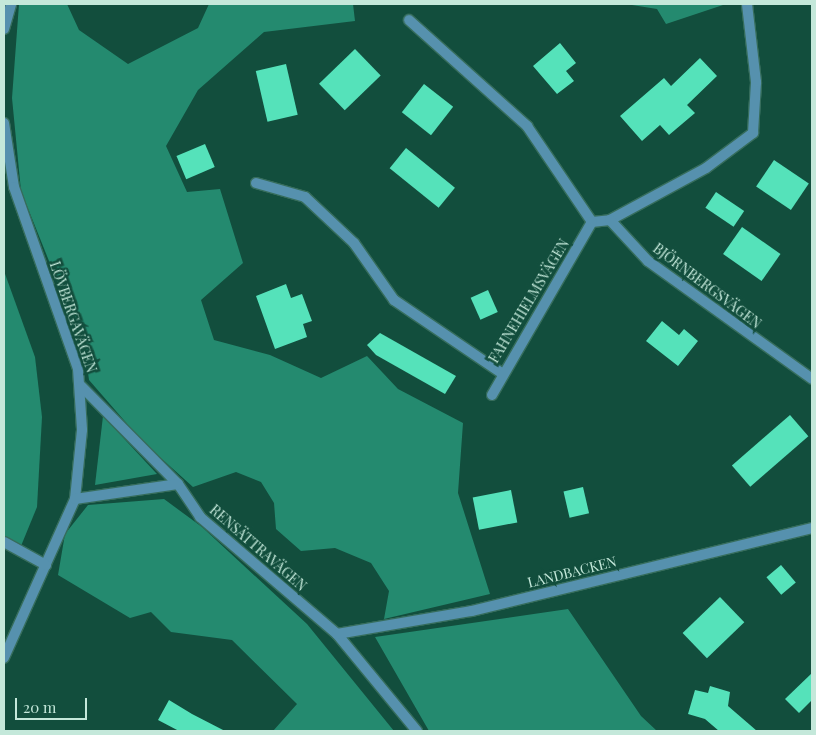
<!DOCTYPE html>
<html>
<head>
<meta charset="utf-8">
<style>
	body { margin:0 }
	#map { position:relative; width:816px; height:735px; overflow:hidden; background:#124e3d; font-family:"Playfair Display",serif }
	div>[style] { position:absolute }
	.forest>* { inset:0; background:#248a6f }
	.building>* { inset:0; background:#55e2ba; transform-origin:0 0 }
	.roads { filter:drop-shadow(1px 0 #366d5c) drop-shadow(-1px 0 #366d5c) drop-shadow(0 1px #366d5c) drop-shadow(0 -1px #366d5c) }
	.minor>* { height:10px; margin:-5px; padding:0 5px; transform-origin:5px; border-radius:5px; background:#5691ae }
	span { translate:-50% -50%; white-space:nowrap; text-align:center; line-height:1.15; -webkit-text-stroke:5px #124e3d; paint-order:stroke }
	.street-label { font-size:14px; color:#c4e8da }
	.frame { position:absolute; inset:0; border:5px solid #c4e8da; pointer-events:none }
	.scale { position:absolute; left:15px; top:698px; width:72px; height:22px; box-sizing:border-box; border:2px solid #c4e8da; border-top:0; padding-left:6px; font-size:15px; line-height:18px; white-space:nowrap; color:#c4e8da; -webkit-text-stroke:4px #124e3d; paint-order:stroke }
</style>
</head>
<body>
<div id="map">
	<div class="forest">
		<div style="clip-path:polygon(19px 4px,67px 4px,79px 30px,128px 64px,198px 28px,209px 4px,353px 4px,355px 21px,264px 32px,198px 90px,166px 146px,187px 192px,220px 189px,243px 263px,201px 300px,214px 340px,270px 355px,321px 378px,367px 356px,398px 389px,463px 423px,458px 493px,490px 594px,384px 619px,389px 591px,371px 563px,335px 548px,301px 551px,276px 529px,274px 503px,261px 482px,236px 472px,193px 487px,142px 441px,89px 380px,85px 351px,21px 191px,12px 98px)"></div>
		<div style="clip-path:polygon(726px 4px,666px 24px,657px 9px,632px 5px)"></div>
		<div style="clip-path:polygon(4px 271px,35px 357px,42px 417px,37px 507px,21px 546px,4px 536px)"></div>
		<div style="clip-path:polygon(103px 416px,157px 474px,95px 485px)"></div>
		<div style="clip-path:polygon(164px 499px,202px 527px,307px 624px,394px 731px,273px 731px,297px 704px,232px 640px,171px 632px,151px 612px,130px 618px,58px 575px,65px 534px,88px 505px)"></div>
		<div style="clip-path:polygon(568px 609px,641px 716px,657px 731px,429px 731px,375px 637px)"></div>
	</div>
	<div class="building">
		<div style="clip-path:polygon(560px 43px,576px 63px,566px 71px,574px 81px,557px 94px,533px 66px)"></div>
		<div style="left:355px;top:49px;width:37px;height:50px;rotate:46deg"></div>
		<div style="clip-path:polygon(700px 58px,717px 76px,687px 105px,695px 113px,669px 135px,660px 125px,642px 141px,620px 116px,664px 78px,671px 86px)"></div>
		<div style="left:286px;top:64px;width:52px;height:31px;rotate:77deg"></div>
		<div style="left:424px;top:84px;width:37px;height:36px;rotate:38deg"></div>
		<div style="left:205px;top:144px;width:25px;height:31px;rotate:67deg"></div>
		<div style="left:406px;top:148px;width:63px;height:26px;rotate:39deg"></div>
		<div style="left:774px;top:160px;width:42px;height:32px;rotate:34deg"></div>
		<div style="left:716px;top:192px;width:34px;height:19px;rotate:34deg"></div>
		<div style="left:742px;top:227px;width:47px;height:33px;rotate:35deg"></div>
		<div style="clip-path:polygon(286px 284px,291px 298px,302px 294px,312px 321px,303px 324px,307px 337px,275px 349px,256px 296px)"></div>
		<div style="left:488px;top:290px;width:24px;height:19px;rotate:66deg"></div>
		<div style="clip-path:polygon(662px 321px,679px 335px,684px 329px,698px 341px,678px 366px,646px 341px)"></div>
		<div style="clip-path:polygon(380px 333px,456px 376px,445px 394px,376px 355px,367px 345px)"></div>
		<div style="left:790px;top:415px;width:28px;height:77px;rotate:49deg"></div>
		<div style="left:583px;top:487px;width:27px;height:20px;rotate:77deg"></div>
		<div style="left:511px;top:490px;width:33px;height:39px;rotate:79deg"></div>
		<div style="left:781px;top:565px;width:23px;height:19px;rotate:50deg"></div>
		<div style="left:720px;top:597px;width:35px;height:52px;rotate:46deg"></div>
		<div style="clip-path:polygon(812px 673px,812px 700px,799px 713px,785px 699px)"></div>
		<div style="clip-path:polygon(710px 686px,730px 692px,728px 706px,757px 731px,719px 731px,705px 719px,688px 714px,695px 690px,708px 693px)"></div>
		<div style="clip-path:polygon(169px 700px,192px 714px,225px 731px,179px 731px,158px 720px)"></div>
	</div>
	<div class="roads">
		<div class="minor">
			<div style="left:409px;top:20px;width:159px;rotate:41.9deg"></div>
			<div style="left:527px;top:126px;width:116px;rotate:55.9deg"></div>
			<div style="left:592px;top:222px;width:18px;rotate:-6deg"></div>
			<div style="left:610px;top:220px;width:109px;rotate:-28.4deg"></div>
			<div style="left:706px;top:168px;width:59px;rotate:-36.7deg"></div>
			<div style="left:753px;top:133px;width:51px;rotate:-86.6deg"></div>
			<div style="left:756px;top:82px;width:79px;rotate:-96.6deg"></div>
			<div style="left:4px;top:29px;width:26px;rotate:-74deg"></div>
			<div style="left:4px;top:123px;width:65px;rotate:81.1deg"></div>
			<div style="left:14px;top:187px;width:193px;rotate:70.6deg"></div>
			<div style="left:78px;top:369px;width:61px;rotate:86.2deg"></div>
			<div style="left:82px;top:430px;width:69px;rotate:95.8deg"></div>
			<div style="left:75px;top:499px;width:174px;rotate:114.1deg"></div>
			<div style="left:256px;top:183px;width:51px;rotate:15.9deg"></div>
			<div style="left:305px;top:197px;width:67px;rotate:43.2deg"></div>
			<div style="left:354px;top:243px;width:70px;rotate:54.9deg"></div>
			<div style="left:394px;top:300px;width:132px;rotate:34.2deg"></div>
			<div style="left:610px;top:220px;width:56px;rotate:47.2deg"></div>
			<div style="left:648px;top:261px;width:202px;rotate:35.7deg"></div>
			<div style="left:81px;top:386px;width:138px;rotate:45.3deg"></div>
			<div style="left:178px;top:484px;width:40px;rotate:56deg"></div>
			<div style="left:200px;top:517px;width:180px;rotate:40.5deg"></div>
			<div style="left:337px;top:634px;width:126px;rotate:50.5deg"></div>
			<div style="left:492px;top:395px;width:200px;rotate:-60deg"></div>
			<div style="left:75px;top:499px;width:104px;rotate:-8.3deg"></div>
			<div style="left:4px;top:542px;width:48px;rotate:28.7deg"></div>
			<div style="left:337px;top:634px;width:137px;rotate:-9.7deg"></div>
			<div style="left:472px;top:611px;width:350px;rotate:-13.7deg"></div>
		</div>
	</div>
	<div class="street-label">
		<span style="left:707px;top:286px;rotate:37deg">BJÖRNBERGSVÄGEN</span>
		<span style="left:529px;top:301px;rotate:-59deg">FAHNEHIELMSVÄGEN</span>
		<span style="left:73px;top:317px;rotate:71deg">LÖVBERGAVÄGEN</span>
		<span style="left:258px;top:548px;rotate:41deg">RENSÄTTRAVÄGEN</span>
		<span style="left:572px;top:572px;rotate:-14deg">LANDBACKEN</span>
	</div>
	<div class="frame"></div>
	<div class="scale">20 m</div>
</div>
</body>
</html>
